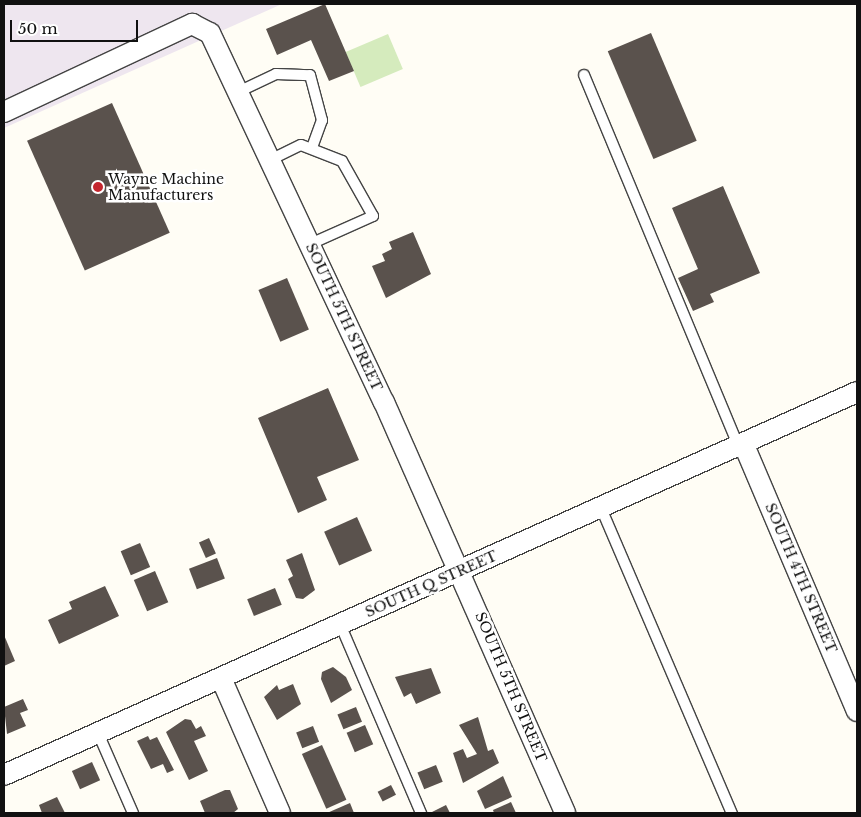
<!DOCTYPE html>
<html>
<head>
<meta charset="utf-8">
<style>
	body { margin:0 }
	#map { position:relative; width:861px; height:817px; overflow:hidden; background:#fffdf5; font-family:"Libre Baskerville",serif }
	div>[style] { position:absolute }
	.industrial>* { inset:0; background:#eee6ef }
	.green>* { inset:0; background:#d5ebbd; transform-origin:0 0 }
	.building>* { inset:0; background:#5a524d; transform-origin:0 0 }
	.roads { filter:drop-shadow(1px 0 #444) drop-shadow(-1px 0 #444) drop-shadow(0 1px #444) drop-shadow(0 -1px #444) }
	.service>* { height:10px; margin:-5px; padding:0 5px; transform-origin:5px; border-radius:5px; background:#fff }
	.minor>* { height:20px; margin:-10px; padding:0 10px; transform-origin:10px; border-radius:10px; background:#fff }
	.dots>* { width:14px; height:14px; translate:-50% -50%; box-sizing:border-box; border:2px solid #fff; border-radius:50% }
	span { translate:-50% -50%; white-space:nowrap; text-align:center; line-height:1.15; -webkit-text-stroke:5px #fff; paint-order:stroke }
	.poi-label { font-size:14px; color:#111 }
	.left { translate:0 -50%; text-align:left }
	.street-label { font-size:14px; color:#111 }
	.frame { position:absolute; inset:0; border:5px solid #111; pointer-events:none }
	.scale { position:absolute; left:10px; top:20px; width:128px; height:22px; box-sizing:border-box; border:2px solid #111; border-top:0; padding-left:6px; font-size:15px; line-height:18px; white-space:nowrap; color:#111; -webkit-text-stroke:4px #fff; paint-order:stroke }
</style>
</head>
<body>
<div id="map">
	<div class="industrial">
		<div style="clip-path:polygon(4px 4px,282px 4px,4px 128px)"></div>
	</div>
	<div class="green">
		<div style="left:388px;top:34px;width:38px;height:46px;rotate:67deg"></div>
	</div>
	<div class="building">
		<div style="clip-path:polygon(325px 4px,354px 71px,329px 81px,311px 40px,277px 55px,266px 29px)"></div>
		<div style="left:651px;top:33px;width:117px;height:47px;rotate:67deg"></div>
		<div style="left:112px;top:103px;width:142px;height:93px;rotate:66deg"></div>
		<div style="clip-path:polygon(723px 186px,760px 273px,710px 294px,714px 302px,693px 311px,678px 278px,698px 269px,672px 208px)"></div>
		<div style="clip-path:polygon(413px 232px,431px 274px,386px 298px,372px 266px,385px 261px,382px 254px,392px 249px,389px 242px)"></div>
		<div style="left:287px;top:278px;width:56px;height:31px;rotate:67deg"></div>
		<div style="clip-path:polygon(328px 388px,359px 460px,317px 477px,327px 500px,298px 513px,258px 418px)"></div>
		<div style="left:357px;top:517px;width:37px;height:36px;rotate:66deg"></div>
		<div style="left:209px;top:538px;width:17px;height:11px;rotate:66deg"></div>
		<div style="left:140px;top:543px;width:26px;height:21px;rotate:67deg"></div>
		<div style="clip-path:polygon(302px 553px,315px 590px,303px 599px,296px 598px,288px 579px,293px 576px,286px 560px)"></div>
		<div style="left:217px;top:558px;width:22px;height:30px;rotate:69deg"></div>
		<div style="left:155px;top:571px;width:34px;height:23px;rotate:67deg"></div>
		<div style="clip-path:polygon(105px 586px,119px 616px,59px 644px,48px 620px,72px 609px,69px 602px)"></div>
		<div style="left:275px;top:588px;width:18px;height:30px;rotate:68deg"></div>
		<div style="clip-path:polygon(4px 635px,15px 661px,4px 666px)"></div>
		<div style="clip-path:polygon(333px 667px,346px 677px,352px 690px,331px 703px,321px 679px,322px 672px)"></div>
		<div style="clip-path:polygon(431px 668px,441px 693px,416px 704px,411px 693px,404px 697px,395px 677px)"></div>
		<div style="clip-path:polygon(293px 684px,301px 704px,277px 720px,264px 697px,277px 685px,279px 690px)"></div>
		<div style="clip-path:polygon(23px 699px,28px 710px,20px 713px,26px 726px,7px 734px,4px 707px)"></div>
		<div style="left:356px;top:707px;width:16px;height:20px;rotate:68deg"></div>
		<div style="clip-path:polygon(478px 717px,488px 751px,493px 749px,499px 763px,463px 783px,453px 753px,463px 749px,467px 758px,477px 754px,459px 725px)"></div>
		<div style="clip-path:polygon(185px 719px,191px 720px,196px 729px,201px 726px,206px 736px,194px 741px,208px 771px,189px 780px,166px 732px)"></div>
		<div style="left:365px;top:725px;width:21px;height:20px;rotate:67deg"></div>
		<div style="left:313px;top:726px;width:17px;height:18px;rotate:69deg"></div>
		<div style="clip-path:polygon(148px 736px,150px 740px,157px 737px,174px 770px,167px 773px,163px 764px,151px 769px,137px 741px)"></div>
		<div style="left:322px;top:745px;width:60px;height:22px;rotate:66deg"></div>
		<div style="left:92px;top:762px;width:20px;height:22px;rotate:66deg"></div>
		<div style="left:436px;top:765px;width:18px;height:20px;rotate:68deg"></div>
		<div style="clip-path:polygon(503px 776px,512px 797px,485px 809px,477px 791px)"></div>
		<div style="left:391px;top:785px;width:11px;height:15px;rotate:63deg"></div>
		<div style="clip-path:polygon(225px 790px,230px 790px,238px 809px,233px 813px,205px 813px,200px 801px)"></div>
		<div style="clip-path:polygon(57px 797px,65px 813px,42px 813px,39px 805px)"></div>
		<div style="clip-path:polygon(511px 802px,516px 813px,494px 813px,493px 810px)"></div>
		<div style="clip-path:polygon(350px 803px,354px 813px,327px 813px)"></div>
		<div style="clip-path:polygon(446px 805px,450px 813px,432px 813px,432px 812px)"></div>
	</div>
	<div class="roads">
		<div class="service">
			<div style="left:584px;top:75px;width:404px;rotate:67.4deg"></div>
			<div style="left:238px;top:92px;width:42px;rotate:-25.3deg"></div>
			<div style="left:276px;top:74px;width:34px;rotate:2deg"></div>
			<div style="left:310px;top:75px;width:47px;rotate:75.1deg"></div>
			<div style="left:322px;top:120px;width:30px;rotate:110deg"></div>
			<div style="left:270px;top:160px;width:34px;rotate:-26deg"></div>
			<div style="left:301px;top:145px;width:44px;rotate:21.3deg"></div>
			<div style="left:342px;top:161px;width:63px;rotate:60.6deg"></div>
			<div style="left:373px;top:216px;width:69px;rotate:156deg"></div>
			<div style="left:601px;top:508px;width:332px;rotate:66.8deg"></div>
			<div style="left:340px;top:624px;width:206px;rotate:66.8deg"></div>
			<div style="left:98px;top:733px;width:87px;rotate:66.4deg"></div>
		</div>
		<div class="minor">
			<div style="left:4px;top:112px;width:208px;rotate:-25.1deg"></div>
			<div style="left:192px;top:24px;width:20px;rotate:27deg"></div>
			<div style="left:210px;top:33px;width:408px;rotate:64.8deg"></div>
			<div style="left:384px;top:402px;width:449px;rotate:66.2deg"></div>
			<div style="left:744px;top:445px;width:289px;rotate:67deg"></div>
			<div style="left:221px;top:678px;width:147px;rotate:66.4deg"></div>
			<div style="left:4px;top:775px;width:935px;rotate:-24.18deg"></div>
		</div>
	</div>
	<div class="dots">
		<div style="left:98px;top:187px;background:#c4262e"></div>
	</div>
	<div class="poi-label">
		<span class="left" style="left:108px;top:187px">Wayne Machine<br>Manufacturers</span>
	</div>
	<div class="street-label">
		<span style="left:344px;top:317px;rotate:65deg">SOUTH 5TH STREET</span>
		<span style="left:801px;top:578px;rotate:67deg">SOUTH 4TH STREET</span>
		<span style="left:431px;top:584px;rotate:-24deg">SOUTH Q STREET</span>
		<span style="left:511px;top:687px;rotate:67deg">SOUTH 5TH STREET</span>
	</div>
	<div class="frame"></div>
	<div class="scale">50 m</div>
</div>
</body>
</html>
